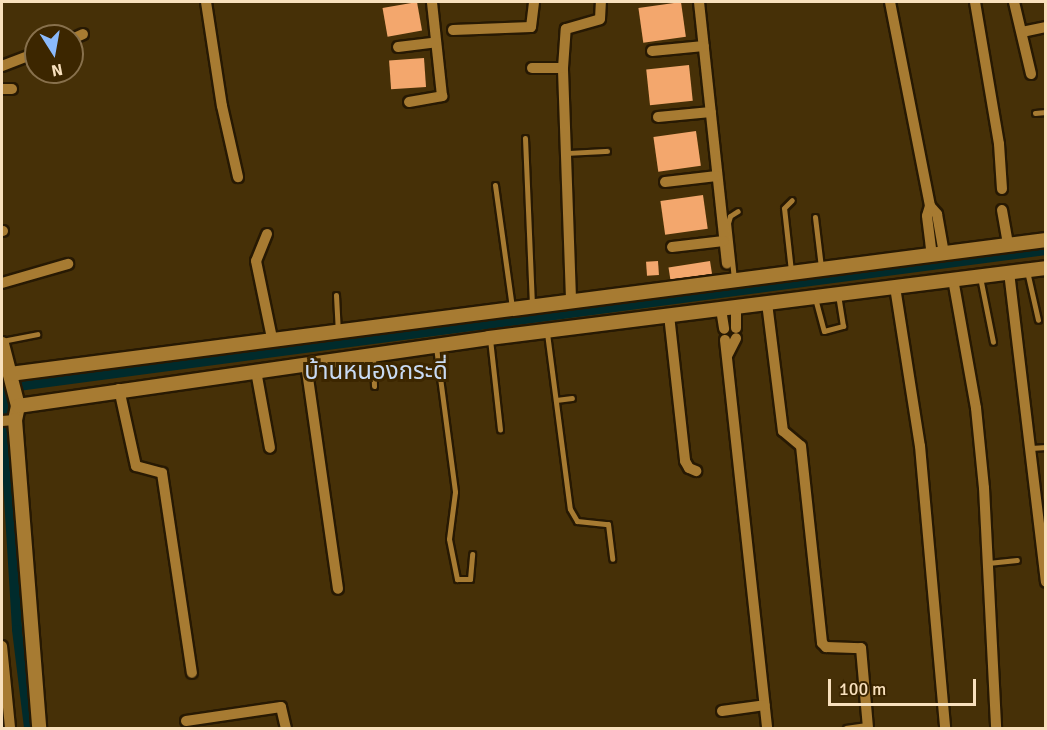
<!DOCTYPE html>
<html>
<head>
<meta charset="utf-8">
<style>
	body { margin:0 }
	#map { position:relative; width:1047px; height:730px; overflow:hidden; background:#463007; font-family:Signika,"Noto Sans Thai",sans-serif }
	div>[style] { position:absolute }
	.canal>* { height:10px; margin:-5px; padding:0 5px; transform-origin:5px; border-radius:5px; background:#002b2c }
	.building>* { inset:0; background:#f3a76d; transform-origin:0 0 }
	.roads { filter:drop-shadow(2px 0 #271903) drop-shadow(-2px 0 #271903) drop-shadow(0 2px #271903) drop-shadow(0 -2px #271903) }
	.service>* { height:5px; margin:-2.5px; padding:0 2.5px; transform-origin:2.5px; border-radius:2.5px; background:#a77b32 }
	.minor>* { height:10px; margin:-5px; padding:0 5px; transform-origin:5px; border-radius:5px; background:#a77b32 }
	.tertiary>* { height:14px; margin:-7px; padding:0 7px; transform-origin:7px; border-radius:7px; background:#a77b32 }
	span { translate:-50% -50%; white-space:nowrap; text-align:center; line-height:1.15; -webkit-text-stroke:6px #3c2600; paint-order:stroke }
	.quarter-label { font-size:24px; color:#c9dbf4 }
	.frame { position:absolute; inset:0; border:3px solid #f8e0bd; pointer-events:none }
	.north { position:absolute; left:24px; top:24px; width:60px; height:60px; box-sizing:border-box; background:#3c2600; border:2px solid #87704c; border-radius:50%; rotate:169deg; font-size:16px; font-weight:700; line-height:24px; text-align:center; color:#f8e0bd }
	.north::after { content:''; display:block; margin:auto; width:21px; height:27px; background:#8bbafc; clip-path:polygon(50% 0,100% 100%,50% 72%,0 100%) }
	.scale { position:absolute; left:828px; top:679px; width:148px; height:27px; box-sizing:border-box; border:3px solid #f8e0bd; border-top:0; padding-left:8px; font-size:18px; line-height:21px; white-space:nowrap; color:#f8e0bd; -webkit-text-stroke:4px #3c2600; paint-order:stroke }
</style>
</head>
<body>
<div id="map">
	<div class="canal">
		<div style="left:2px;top:383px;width:247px;rotate:86.5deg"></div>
		<div style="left:17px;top:630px;width:99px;rotate:83deg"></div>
		<div style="left:3px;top:388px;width:1052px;rotate:-7.54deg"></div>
	</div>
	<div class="building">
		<div style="left:417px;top:2px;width:29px;height:35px;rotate:80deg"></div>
		<div style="left:681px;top:2px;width:35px;height:43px;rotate:82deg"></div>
		<div style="left:424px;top:58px;width:29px;height:35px;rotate:86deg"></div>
		<div style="left:689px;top:65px;width:36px;height:43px;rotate:84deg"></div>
		<div style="left:696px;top:131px;width:35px;height:43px;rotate:82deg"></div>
		<div style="left:703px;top:195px;width:34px;height:43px;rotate:82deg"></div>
		<div style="left:658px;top:261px;width:14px;height:12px;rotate:86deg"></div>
		<div style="left:710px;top:261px;width:13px;height:42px;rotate:81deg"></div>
	</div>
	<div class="roads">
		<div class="service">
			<div style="left:1035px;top:113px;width:11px;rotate:-5deg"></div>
			<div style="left:525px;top:138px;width:166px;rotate:87.6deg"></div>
			<div style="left:567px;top:153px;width:40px;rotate:-2.9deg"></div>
			<div style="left:495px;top:185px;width:123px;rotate:82.1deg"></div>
			<div style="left:815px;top:217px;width:50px;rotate:83.2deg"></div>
			<div style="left:791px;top:271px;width:63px;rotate:-96.3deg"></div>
			<div style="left:784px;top:208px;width:11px;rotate:-45deg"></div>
			<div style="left:1027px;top:271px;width:50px;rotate:77.3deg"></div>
			<div style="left:980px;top:277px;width:66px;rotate:78.7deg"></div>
			<div style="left:734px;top:279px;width:56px;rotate:-96.1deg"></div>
			<div style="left:728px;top:223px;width:7px;rotate:-74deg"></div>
			<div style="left:730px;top:216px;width:9px;rotate:-32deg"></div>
			<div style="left:336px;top:295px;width:34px;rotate:87deg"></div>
			<div style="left:815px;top:298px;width:34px;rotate:75deg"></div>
			<div style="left:824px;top:331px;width:20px;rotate:-15deg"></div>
			<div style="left:843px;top:326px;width:30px;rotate:-99deg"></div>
			<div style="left:547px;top:333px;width:177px;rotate:82.6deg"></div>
			<div style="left:570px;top:509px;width:14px;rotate:60deg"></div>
			<div style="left:577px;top:521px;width:31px;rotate:6deg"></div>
			<div style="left:608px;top:524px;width:35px;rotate:83deg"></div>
			<div style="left:490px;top:339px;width:91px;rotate:83.7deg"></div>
			<div style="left:2px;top:341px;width:36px;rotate:-11deg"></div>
			<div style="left:436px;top:347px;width:146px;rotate:82.5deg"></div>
			<div style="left:455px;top:492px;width:47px;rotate:97.3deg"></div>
			<div style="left:449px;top:539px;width:41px;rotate:78.7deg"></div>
			<div style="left:457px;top:579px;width:13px"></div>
			<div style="left:470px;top:579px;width:25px;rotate:-85deg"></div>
			<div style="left:373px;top:357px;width:29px;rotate:88deg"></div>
			<div style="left:556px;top:400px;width:16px;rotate:-7deg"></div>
			<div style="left:1031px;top:448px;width:15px;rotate:-4deg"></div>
			<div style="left:988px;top:563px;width:29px;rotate:-6deg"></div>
			<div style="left:846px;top:728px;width:22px;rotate:-8deg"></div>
		</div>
		<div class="minor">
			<div style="left:206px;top:2px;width:105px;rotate:81.3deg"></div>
			<div style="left:222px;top:106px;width:73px;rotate:77.3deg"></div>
			<div style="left:699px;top:2px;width:263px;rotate:83.9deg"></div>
			<div style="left:890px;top:2px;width:208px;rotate:78.9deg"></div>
			<div style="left:930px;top:206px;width:10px;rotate:107deg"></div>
			<div style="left:927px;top:216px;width:38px;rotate:83deg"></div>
			<div style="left:975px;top:2px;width:144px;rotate:80.4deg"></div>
			<div style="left:999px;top:144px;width:45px;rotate:86.2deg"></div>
			<div style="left:1014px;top:2px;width:74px;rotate:76.7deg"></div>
			<div style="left:453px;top:30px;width:78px;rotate:-2.2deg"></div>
			<div style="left:531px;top:27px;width:25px;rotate:-83deg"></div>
			<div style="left:1022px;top:32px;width:25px;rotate:-12deg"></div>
			<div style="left:72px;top:39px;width:12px;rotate:-24deg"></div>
			<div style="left:398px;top:47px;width:38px;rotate:-7deg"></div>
			<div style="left:652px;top:51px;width:52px;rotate:-5.5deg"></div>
			<div style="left:2px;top:66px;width:36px;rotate:-21deg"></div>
			<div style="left:532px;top:68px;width:31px"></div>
			<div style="left:2px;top:89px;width:10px"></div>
			<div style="left:409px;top:102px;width:34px;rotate:-10deg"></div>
			<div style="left:442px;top:96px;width:95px;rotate:-96.1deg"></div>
			<div style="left:658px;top:117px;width:53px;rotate:-5.4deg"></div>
			<div style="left:665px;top:182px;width:52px;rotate:-6.6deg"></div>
			<div style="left:930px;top:206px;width:11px;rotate:49deg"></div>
			<div style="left:937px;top:214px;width:39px;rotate:80deg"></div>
			<div style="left:1002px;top:210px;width:36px;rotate:80deg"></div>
			<div style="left:2px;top:231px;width:1px"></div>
			<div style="left:267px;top:234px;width:29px;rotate:112deg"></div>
			<div style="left:256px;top:261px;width:79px;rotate:78.3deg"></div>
			<div style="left:672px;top:247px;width:52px;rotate:-6.6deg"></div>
			<div style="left:1009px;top:272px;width:312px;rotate:83.2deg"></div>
			<div style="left:953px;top:279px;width:131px;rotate:79.9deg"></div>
			<div style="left:976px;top:408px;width:80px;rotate:84.3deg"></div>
			<div style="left:984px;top:488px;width:240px;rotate:87.1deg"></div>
			<div style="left:2px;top:283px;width:69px;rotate:-16.1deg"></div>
			<div style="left:895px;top:287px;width:161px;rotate:81.1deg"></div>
			<div style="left:920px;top:446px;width:283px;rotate:84.9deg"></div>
			<div style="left:571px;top:299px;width:231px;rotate:-92deg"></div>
			<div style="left:563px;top:68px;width:39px;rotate:-86deg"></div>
			<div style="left:566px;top:29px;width:35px;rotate:-16deg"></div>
			<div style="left:600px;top:19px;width:17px;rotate:-87deg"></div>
			<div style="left:767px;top:303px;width:129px;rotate:82.9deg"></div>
			<div style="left:783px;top:431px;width:23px;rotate:40deg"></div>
			<div style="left:801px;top:446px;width:198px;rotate:83.9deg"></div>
			<div style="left:822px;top:643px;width:6px;rotate:45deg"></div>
			<div style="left:826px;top:647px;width:35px;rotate:2deg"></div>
			<div style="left:861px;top:648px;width:80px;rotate:85deg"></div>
			<div style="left:736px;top:307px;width:21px;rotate:90deg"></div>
			<div style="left:721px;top:309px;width:20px;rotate:81deg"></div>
			<div style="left:669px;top:315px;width:147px;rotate:83.7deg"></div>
			<div style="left:685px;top:461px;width:8px;rotate:60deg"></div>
			<div style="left:689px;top:468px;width:8px;rotate:23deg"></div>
			<div style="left:725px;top:340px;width:390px;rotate:83.8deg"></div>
			<div style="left:727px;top:356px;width:20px;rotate:-63deg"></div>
			<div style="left:306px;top:364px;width:227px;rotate:81.9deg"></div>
			<div style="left:256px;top:371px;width:78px;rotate:79.7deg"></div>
			<div style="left:119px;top:389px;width:79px;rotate:77.6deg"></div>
			<div style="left:136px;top:466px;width:27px;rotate:15deg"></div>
			<div style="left:162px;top:473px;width:202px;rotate:81.5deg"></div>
			<div style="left:2px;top:421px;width:13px;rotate:-4deg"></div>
			<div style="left:2px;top:646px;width:82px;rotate:84.4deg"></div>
			<div style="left:722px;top:711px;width:43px;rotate:-7.9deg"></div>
			<div style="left:186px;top:721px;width:96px;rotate:-8.4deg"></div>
			<div style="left:281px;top:707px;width:22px;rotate:77deg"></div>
		</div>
		<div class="tertiary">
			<div style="left:2px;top:344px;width:64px;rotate:75.5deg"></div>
			<div style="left:18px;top:406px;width:14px;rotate:102deg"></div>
			<div style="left:15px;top:420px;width:309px;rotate:85.5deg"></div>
			<div style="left:10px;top:374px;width:1045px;rotate:-7.37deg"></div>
			<div style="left:18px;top:406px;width:476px;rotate:-8.2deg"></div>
			<div style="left:489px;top:338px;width:561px;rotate:-7.16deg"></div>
		</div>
	</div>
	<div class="quarter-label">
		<span style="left:376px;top:372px">บ้านหนองกระดี่</span>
	</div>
	<div class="frame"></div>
	<div class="north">N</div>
	<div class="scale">100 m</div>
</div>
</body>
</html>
